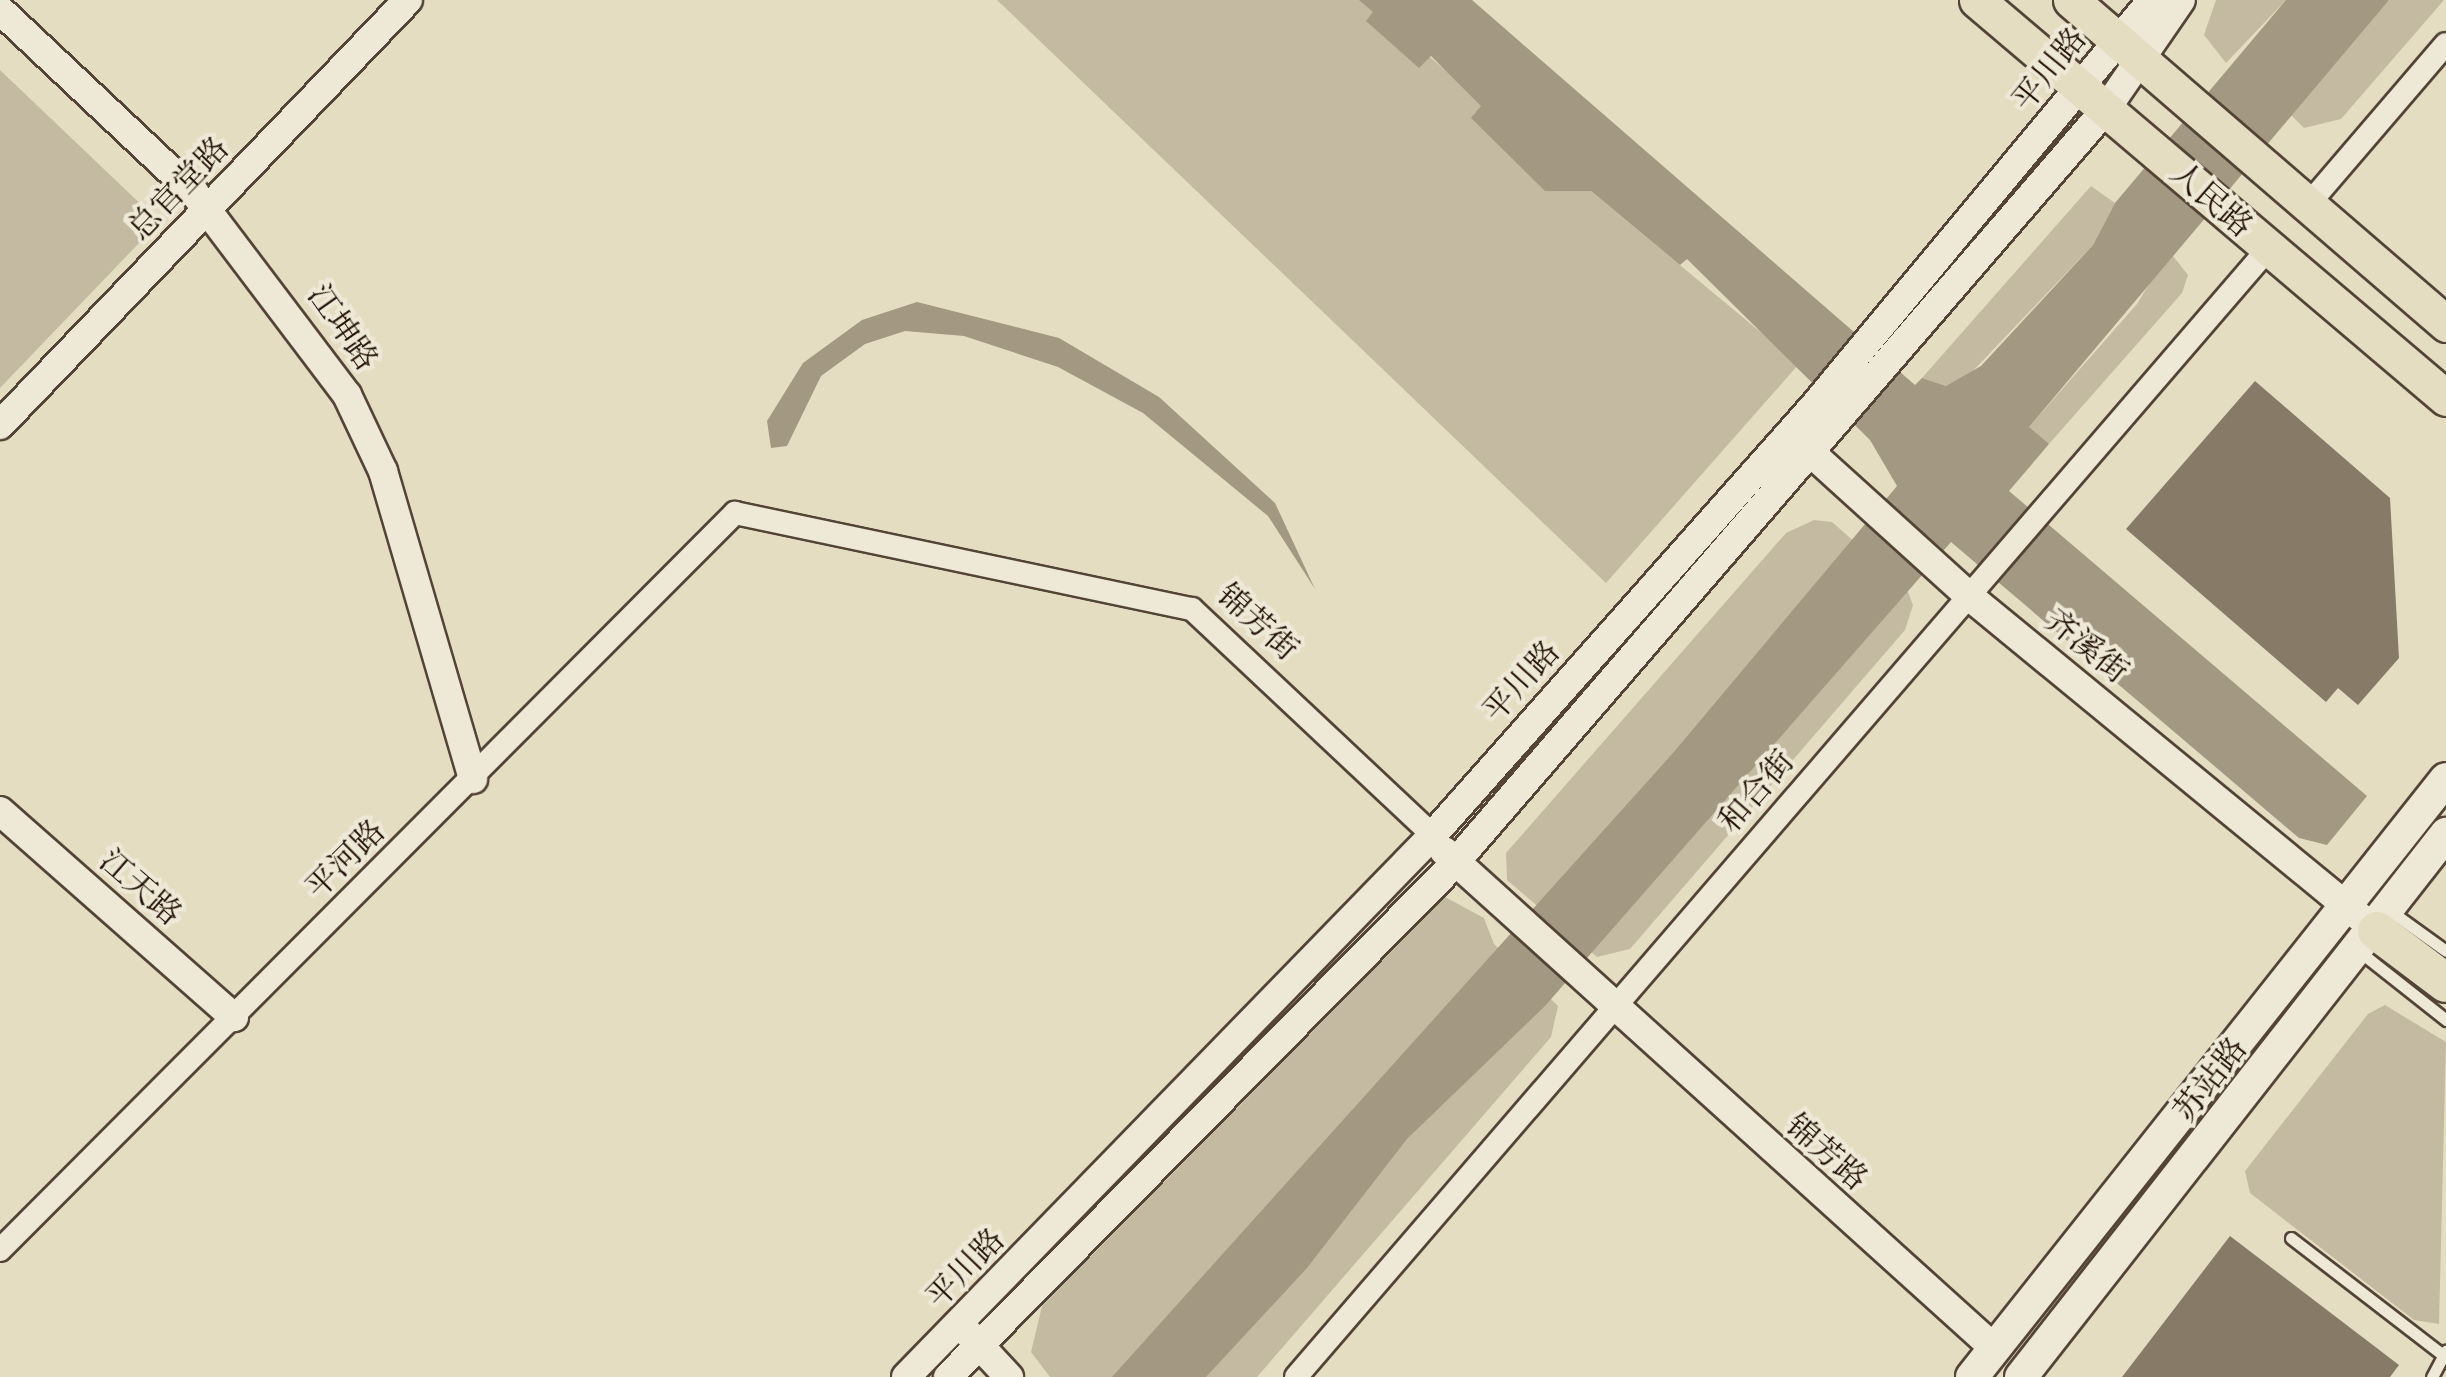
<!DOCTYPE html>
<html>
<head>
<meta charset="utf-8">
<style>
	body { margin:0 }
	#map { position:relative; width:2446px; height:1377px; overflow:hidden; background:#e5ddc2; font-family:"Libre Bodoni","Noto Serif SC",serif }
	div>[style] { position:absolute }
	.green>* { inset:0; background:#c4baa2 }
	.water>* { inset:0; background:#a39882 }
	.building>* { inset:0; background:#877b68 }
	.roads { filter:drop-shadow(2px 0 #534436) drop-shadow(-2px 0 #534436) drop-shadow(0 2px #534436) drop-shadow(0 -2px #534436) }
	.service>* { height:11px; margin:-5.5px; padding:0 5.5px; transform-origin:5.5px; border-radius:5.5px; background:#eee9d7 }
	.minor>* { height:22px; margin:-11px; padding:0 11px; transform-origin:11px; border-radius:11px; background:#eee9d7 }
	.tertiary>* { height:28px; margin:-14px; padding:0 14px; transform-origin:14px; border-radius:14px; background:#eee9d7 }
	.secondary>* { height:32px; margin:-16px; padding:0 16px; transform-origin:16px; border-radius:16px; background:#eee9d7 }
	.primary>* { height:35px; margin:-17.5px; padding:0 17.5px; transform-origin:17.5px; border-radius:17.5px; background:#e5ddc2 }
	.trunk>* { height:38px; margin:-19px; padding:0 19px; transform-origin:19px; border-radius:19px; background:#e5ddc2 }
	span { translate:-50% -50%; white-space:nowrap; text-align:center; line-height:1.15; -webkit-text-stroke:8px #eee9d7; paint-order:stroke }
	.street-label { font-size:32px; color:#221107 }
</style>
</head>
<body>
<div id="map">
	<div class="green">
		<div style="clip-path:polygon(997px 0,1361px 0,1799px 364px,1606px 583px)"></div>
		<div style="clip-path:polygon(2216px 0,2286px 0,2226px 63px,2204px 35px)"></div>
		<div style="clip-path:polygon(2389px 0,2444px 0,2341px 119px,2304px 128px,2288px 112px)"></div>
		<div style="clip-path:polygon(0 70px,150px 213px,141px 241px,0 388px)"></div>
		<div style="clip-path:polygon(2091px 186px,2115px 203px,2093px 245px,1969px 375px,1946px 386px,1922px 378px)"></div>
		<div style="clip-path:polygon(2169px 251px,2188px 275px,2182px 293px,2049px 444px,2028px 428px,2137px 304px)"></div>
		<div style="clip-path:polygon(1814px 520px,1832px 522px,1906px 587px,1913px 605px,1905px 630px,1630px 949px,1597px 957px,1507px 880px,1506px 853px,1786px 533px)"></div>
		<div style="clip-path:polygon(1445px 897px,1484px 918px,1494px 944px,1558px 1006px,1551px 1037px,1257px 1377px,1050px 1377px,1031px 1352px,1042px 1306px)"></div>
		<div style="clip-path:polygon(2385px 1005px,2446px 1042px,2439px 1324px,2414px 1320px,2250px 1193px,2245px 1171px,2368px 1014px)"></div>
	</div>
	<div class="water">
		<div style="clip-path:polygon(1359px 0,1472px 0,1915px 385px,1922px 378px,1946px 386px,1981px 366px,2093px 245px,2115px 203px,2286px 0,2389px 0,2029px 427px,2049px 444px,2009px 491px,2367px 796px,2327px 845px,2299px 838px,1951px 542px,1545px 1006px,1407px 1139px,1307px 1268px,1206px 1377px,1112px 1377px,1673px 753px,1897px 486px,1870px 440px,1687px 259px,1680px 265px,1591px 191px,1545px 191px,1471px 118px,1481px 106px,1431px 56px,1419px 68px,1366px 21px,1373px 12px)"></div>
		<div style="clip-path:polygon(917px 302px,1059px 338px,1159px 397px,1275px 503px,1315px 589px,1268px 516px,1143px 413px,1058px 367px,964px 336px,905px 331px,865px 344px,821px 376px,787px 446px,771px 448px,767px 421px,803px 363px,862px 320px)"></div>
	</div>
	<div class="building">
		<div style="clip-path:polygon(2255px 381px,2390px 498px,2399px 658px,2358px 705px,2338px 688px,2326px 702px,2126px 529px)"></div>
		<div style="clip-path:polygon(2230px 1236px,2399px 1365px,2390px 1377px,2122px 1377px)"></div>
	</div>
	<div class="roads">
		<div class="service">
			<div style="left:2389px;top:910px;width:70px;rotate:35.7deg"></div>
			<div style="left:2360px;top:952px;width:110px;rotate:38.3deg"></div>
			<div style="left:2291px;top:1238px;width:192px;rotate:37.6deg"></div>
			<div style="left:2432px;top:1377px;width:30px;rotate:-62deg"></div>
		</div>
		<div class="minor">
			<div style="left:2307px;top:206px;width:213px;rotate:-49.4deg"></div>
			<div style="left:0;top:1250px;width:1041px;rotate:-45.08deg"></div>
			<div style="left:735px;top:513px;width:467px;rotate:11.9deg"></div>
			<div style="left:1192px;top:609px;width:330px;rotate:43.2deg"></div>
			<div style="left:1296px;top:1377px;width:1488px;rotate:-49.25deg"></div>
		</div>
		<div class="tertiary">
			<div style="left:0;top:10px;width:268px;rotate:43.3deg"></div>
			<div style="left:195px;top:194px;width:252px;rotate:52.9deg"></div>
			<div style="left:347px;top:395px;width:84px;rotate:64.7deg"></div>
			<div style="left:383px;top:471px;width:321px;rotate:73.7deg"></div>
			<div style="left:0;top:425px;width:589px;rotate:-46.17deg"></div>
			<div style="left:1798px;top:441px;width:231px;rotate:42.2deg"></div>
			<div style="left:1969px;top:596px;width:506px;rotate:39.39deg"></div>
			<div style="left:0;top:811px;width:312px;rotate:41.4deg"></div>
			<div style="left:1444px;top:851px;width:743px;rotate:42.11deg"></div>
			<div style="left:969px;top:1334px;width:59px;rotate:47.1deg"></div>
			<div style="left:906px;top:1377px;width:756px;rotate:-45.8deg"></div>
			<div style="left:1433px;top:835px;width:574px;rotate:-48.39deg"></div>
			<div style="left:1814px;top:406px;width:528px;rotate:-50.22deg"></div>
			<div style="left:948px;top:1377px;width:719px;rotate:-45.39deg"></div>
			<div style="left:1453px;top:865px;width:999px;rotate:-49.18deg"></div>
			<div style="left:2106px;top:109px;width:132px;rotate:-55.5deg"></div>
		</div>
		<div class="secondary">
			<div style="left:1972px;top:1377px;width:763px;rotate:-51.6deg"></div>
			<div style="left:2021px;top:1377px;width:690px;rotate:-51.95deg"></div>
		</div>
		<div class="primary">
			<div style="left:1977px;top:0;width:615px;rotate:40.32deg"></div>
			<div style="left:2071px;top:0;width:496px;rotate:40.8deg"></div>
		</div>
		<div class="trunk">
			<div style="left:2377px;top:931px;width:86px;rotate:37deg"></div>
		</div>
	</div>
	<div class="street-label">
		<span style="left:2050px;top:70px;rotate:-51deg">平川路</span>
		<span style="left:179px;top:189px;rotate:-46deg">总官堂路</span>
		<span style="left:2211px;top:200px;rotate:41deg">人民路</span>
		<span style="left:342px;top:328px;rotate:55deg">江坤路</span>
		<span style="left:1257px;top:623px;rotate:42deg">锦芳街</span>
		<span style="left:2086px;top:647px;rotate:39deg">齐溪街</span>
		<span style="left:1522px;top:682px;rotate:-48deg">平川路</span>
		<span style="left:1757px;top:792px;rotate:-49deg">和合街</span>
		<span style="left:346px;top:860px;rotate:-45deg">平河路</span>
		<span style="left:140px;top:888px;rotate:41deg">江天路</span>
		<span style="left:2211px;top:1080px;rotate:-52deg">苏站路</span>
		<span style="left:1826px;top:1153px;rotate:41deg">锦芳路</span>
		<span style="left:966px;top:1269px;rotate:-46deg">平川路</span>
	</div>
</div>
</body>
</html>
